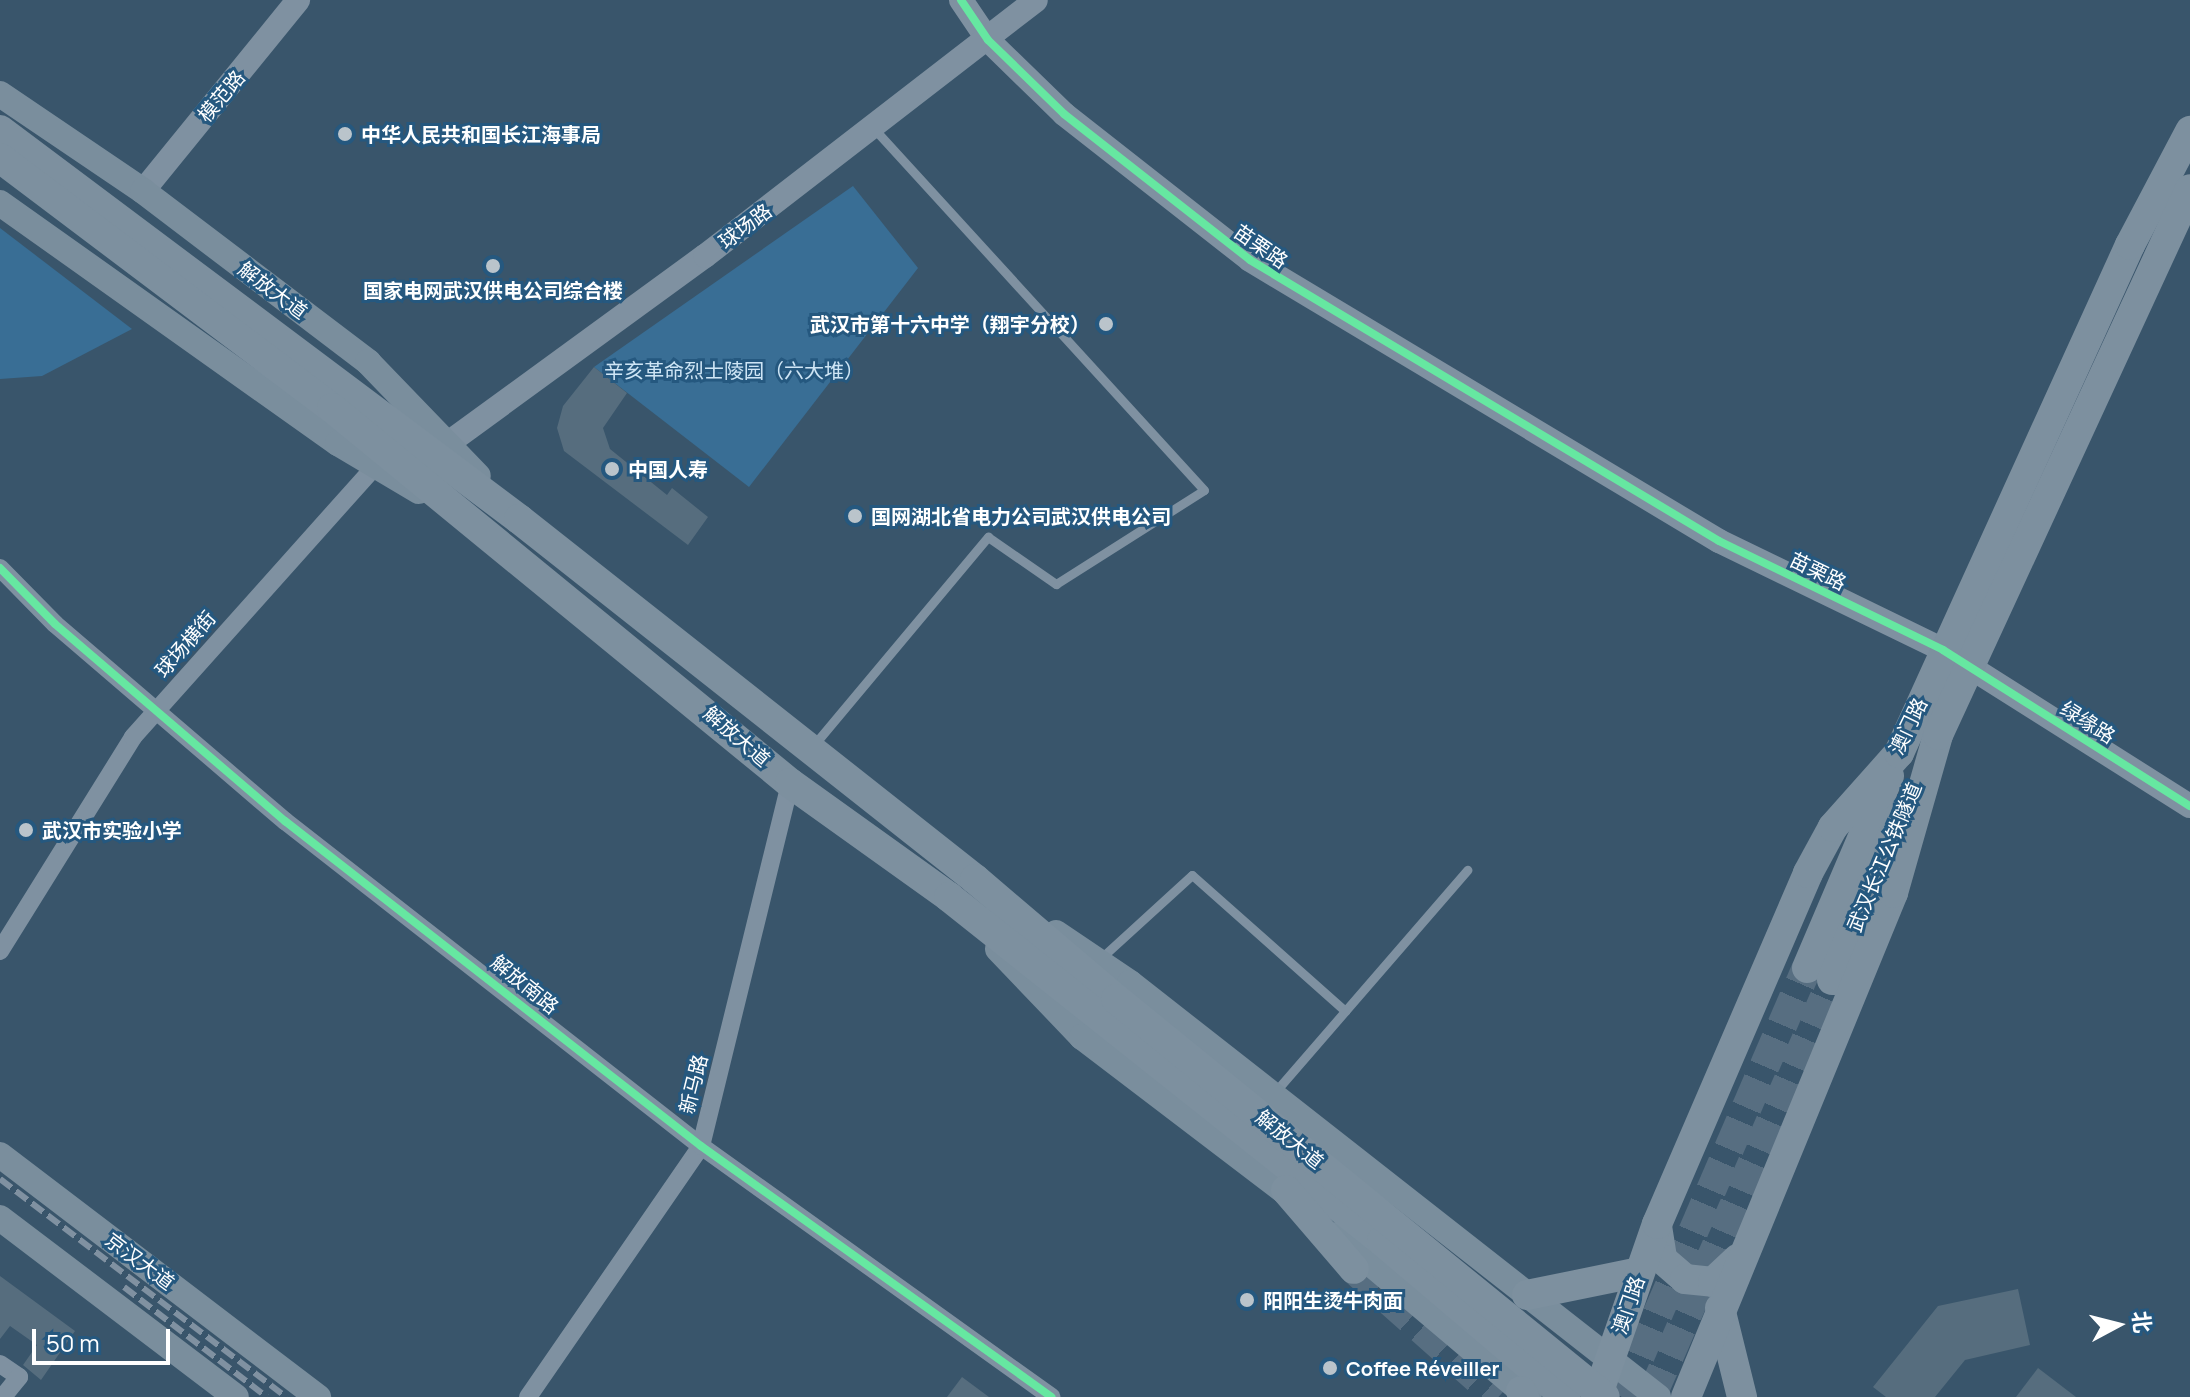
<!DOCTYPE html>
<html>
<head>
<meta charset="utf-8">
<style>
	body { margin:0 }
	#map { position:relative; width:2190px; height:1397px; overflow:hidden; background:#39556b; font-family:Manrope,"Noto Sans SC",sans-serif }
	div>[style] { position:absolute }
	.green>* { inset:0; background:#396e95 }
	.building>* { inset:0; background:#566d7e }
	.primary-tunnel>* { height:30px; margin-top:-15px; transform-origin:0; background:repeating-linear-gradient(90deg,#576e81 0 30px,transparent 0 45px) }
	.service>* { height:9px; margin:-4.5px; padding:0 4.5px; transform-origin:4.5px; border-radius:4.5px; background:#7f91a1 }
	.minor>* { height:18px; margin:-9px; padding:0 9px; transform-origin:9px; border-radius:9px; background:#7f91a1 }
	.tertiary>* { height:24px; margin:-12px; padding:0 12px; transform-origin:12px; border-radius:12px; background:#7f91a1 }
	.secondary>* { height:26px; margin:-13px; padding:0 13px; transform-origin:13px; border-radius:13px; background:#7a8e9d }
	.primary>* { height:30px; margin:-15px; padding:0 15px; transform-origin:15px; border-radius:15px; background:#7d909f }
	.rail>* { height:6px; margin-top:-3px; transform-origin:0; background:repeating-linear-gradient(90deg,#8091a1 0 14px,transparent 0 20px) }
	.primary-bridge>* { height:30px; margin:-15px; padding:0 15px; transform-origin:15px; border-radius:15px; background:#7d909f }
	.cycleway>* { height:8px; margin:-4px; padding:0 4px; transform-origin:4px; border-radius:4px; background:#66e7a1 }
	.dots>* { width:22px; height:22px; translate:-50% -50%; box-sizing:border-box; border:4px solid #25587f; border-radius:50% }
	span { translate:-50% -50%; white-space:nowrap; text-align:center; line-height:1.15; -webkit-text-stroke:6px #25587f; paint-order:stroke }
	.street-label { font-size:20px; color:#fff }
	.poi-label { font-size:20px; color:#fff; font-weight:700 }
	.left { translate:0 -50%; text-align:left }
	.right { translate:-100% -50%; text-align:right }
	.park-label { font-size:20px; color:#cee5f5 }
	.north { position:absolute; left:2078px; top:1285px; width:80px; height:80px; -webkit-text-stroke:6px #25587f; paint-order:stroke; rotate:83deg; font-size:22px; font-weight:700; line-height:32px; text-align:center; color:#fff }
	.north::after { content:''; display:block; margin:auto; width:28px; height:36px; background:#fff; clip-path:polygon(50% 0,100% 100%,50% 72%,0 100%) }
	.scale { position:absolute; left:32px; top:1329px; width:138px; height:36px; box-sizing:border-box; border:4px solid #fff; border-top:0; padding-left:10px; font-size:24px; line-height:28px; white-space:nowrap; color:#fff; -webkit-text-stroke:6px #25587f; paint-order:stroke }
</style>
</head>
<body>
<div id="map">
	<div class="green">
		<div style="clip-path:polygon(853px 186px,918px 268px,749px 487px,594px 367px)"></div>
		<div style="clip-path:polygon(0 228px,132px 329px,42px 376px,0 379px)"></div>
	</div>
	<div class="building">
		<div style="clip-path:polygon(594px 367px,627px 393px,603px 428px,610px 449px,667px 495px,672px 488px,708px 517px,688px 545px,564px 451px,557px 428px,563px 406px)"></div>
		<div style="clip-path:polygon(0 1276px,75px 1331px,41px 1380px,23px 1365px,37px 1345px,10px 1326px,0 1339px)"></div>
		<div style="clip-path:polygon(2018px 1289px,2030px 1345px,1965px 1360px,1935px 1397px,1886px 1397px,1873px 1387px,1938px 1306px)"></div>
		<div style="clip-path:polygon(2038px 1368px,2076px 1397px,2016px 1397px)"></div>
		<div style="clip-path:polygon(962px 1377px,989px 1397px,947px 1397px)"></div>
	</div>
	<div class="primary-tunnel">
		<div style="left:1354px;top:1269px;width:193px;rotate:41.6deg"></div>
		<div style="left:1622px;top:1397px;width:467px;rotate:-66.7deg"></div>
		<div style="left:1651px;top:1397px;width:455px;rotate:-66.5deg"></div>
	</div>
	<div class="service">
		<div style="left:813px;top:746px;width:273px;rotate:-50.1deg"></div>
		<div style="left:988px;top:537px;width:83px;rotate:34.7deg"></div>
		<div style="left:1056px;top:584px;width:175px;rotate:-32.4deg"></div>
		<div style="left:1204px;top:490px;width:491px;rotate:-132.4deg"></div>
		<div style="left:1101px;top:958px;width:123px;rotate:-42.4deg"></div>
		<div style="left:1192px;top:875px;width:205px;rotate:41.6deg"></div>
		<div style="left:1275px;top:1092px;width:294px;rotate:-49.1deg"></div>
	</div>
	<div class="minor">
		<div style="left:0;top:568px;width:78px;rotate:45.5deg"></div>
		<div style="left:55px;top:624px;width:303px;rotate:40.6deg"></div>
		<div style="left:285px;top:821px;width:528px;rotate:38deg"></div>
		<div style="left:701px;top:1146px;width:431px;rotate:35.6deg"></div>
		<div style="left:0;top:951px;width:252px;rotate:-58.1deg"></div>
		<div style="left:133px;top:737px;width:363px;rotate:-48.2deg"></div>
		<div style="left:0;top:1364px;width:23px;rotate:34deg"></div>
		<div style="left:19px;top:1377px;width:26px;rotate:129deg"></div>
		<div style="left:528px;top:1397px;width:305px;rotate:-55.4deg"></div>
		<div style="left:701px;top:1146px;width:374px;rotate:-76.2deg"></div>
	</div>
	<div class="tertiary">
		<div style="left:961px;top:0;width:48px;rotate:56deg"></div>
		<div style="left:988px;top:40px;width:106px;rotate:44.2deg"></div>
		<div style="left:1064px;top:114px;width:236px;rotate:38.1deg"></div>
		<div style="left:1250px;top:260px;width:547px;rotate:30.93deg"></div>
		<div style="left:1719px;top:541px;width:249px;rotate:25.9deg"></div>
		<div style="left:1943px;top:650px;width:292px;rotate:32.3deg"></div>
		<div style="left:143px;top:191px;width:246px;rotate:-50.9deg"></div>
		<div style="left:447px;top:444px;width:319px;rotate:-36.1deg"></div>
		<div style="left:705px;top:256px;width:418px;rotate:-37.7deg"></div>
	</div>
	<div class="secondary">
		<div style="left:0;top:94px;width:173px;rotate:34.1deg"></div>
		<div style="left:143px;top:191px;width:283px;rotate:37.2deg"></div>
		<div style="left:368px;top:362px;width:158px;rotate:46deg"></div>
		<div style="left:0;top:203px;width:415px;rotate:35.4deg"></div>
		<div style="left:338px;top:443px;width:94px;rotate:30.7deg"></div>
		<div style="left:1056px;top:933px;width:89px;rotate:34deg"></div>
		<div style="left:1130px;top:983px;width:671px;rotate:38.1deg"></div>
		<div style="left:998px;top:949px;width:122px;rotate:46.3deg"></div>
		<div style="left:1082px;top:1037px;width:275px;rotate:37.3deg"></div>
		<div style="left:0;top:1155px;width:400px;rotate:37.3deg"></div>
		<div style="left:0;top:1218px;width:296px;rotate:37.2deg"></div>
		<div style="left:1337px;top:1235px;width:251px;rotate:40.2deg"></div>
	</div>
	<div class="primary">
		<div style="left:0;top:130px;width:649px;rotate:36.85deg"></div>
		<div style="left:519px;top:519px;width:581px;rotate:38.29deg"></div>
		<div style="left:975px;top:879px;width:185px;rotate:40.4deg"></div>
		<div style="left:0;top:158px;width:416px;rotate:37deg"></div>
		<div style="left:332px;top:408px;width:592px;rotate:39.31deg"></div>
		<div style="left:790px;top:783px;width:196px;rotate:35.6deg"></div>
		<div style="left:949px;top:897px;width:553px;rotate:38.47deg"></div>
		<div style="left:1382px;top:1241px;width:241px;rotate:40.3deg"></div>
		<div style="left:1807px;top:968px;width:209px;rotate:-66.9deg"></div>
		<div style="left:1832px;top:980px;width:181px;rotate:-67.3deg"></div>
		<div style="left:1286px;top:1190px;width:104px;rotate:49.3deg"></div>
		<div style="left:1657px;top:1226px;width:33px;rotate:81deg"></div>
		<div style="left:1662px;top:1259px;width:30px;rotate:41deg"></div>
		<div style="left:1685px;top:1279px;width:28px;rotate:6deg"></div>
		<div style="left:1713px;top:1282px;width:34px;rotate:-43deg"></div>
		<div style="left:1527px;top:1295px;width:115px;rotate:-11.5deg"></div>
		<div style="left:1720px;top:1308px;width:92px;rotate:76.1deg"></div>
		<div style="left:1521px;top:1391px;width:7px;rotate:63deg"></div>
		<div style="left:1597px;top:1397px;width:183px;rotate:-70.9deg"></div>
		<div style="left:1657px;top:1224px;width:382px;rotate:-66.7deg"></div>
		<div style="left:1808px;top:873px;width:52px;rotate:-61.5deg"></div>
		<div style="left:1833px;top:827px;width:99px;rotate:-48.3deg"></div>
		<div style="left:1899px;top:753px;width:558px;rotate:-65.55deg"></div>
		<div style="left:2130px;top:245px;width:129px;rotate:-62.2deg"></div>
		<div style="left:1686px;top:1397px;width:545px;rotate:-67.67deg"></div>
		<div style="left:1893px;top:893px;width:164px;rotate:-74.1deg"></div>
		<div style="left:1938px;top:735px;width:601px;rotate:-65.22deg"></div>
	</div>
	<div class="rail">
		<div style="left:0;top:1179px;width:360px;rotate:37.3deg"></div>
		<div style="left:124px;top:1287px;width:180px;rotate:37.6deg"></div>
	</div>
	<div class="primary-bridge">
		<div style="left:1116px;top:999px;width:630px;rotate:39.14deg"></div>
	</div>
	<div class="cycleway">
		<div style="left:961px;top:0;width:48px;rotate:56deg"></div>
		<div style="left:988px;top:40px;width:106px;rotate:44.2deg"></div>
		<div style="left:1064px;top:114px;width:236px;rotate:38.1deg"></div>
		<div style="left:1250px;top:260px;width:547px;rotate:30.93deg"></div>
		<div style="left:1719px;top:541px;width:249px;rotate:25.9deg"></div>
		<div style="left:1943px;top:650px;width:292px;rotate:32.3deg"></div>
		<div style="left:0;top:568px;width:78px;rotate:45.5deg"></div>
		<div style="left:55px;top:624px;width:303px;rotate:40.6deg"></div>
		<div style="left:285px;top:821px;width:528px;rotate:38deg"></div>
		<div style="left:701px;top:1146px;width:431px;rotate:35.6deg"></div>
	</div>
	<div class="dots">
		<div style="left:345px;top:134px;background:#bac4cb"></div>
		<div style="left:493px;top:266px;background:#bac4cb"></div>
		<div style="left:1106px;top:324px;background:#bac4cb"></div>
		<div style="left:612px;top:469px;background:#bac4cb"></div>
		<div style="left:855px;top:516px;background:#bac4cb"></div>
		<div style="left:26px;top:830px;background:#bac4cb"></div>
		<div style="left:1247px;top:1300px;background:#bac4cb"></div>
		<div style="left:1330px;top:1368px;background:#bac4cb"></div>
	</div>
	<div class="street-label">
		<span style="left:221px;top:96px;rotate:-50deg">模范路</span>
		<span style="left:745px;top:226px;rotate:-37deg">球场路</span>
		<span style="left:1261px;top:246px;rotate:35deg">苗栗路</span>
		<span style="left:273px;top:290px;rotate:37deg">解放大道</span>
		<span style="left:1818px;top:571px;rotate:26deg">苗栗路</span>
		<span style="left:185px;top:644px;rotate:-49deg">球场横街</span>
		<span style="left:2088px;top:722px;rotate:32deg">绿缘路</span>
		<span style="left:1908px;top:726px;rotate:-64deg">澳门路</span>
		<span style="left:737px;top:736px;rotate:41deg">解放大道</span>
		<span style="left:1884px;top:857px;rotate:-67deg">武汉长江公铁隧道</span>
		<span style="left:525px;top:984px;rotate:39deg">解放南路</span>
		<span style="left:693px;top:1084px;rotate:-76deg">新马路</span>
		<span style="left:1290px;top:1139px;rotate:39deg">解放大道</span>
		<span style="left:140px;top:1261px;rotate:37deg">京汉大道</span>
		<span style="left:1628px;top:1305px;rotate:-71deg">澳门路</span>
	</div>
	<div class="poi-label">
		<span class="left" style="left:361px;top:134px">中华人民共和国长江海事局</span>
		<span style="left:493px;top:290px">国家电网武汉供电公司综合楼</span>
		<span class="right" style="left:1090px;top:324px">武汉市第十六中学（翔宇分校）</span>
		<span class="left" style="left:628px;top:469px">中国人寿</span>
		<span class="left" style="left:871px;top:516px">国网湖北省电力公司武汉供电公司</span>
		<span class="left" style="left:42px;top:830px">武汉市实验小学</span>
		<span class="left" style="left:1263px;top:1300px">阳阳生烫牛肉面</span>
		<span class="left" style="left:1346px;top:1368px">Coffee Réveiller</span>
	</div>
	<div class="park-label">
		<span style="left:734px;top:370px">辛亥革命烈士陵园（六大堆）</span>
	</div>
	<div class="north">北</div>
	<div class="scale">50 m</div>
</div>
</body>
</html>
